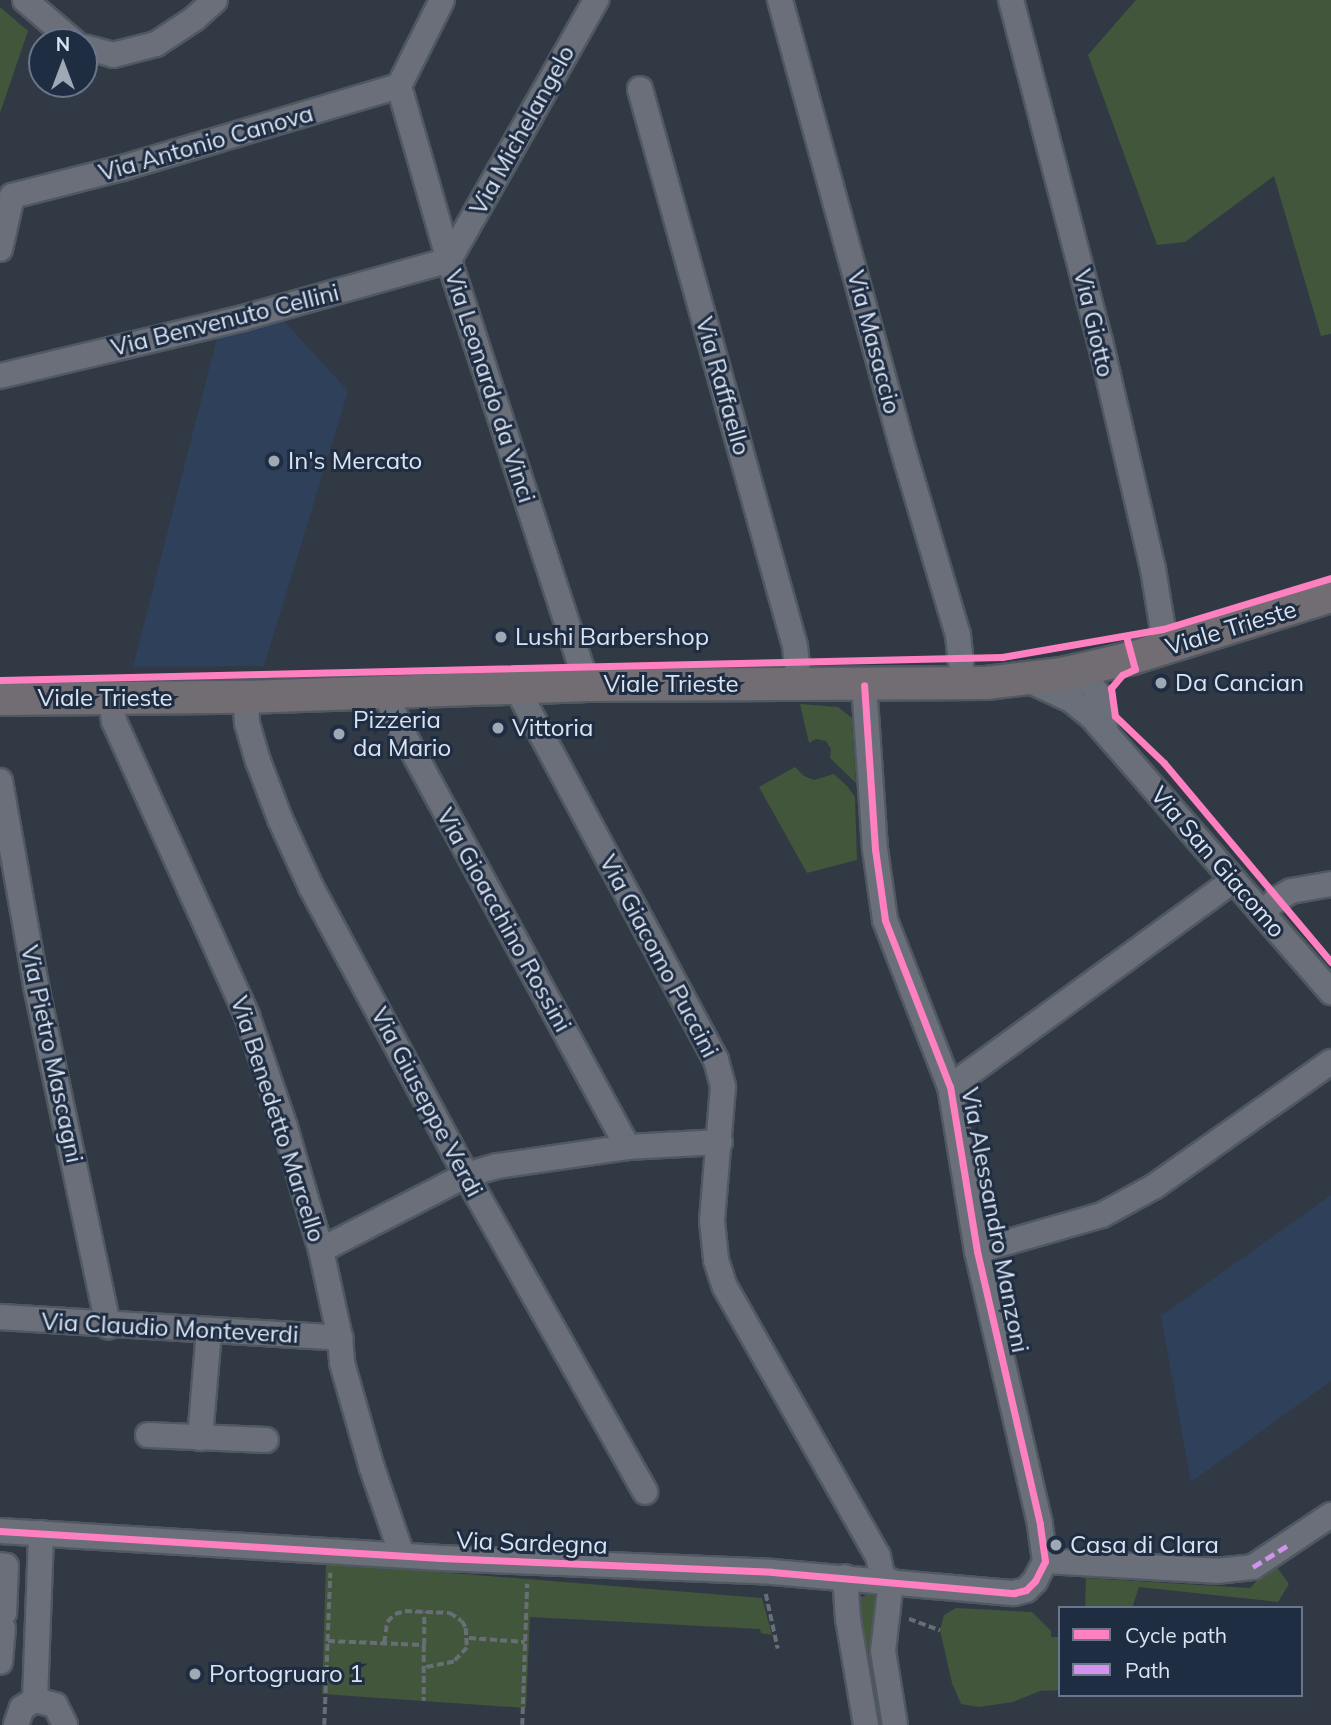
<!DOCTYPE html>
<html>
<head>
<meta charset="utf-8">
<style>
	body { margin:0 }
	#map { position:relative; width:1331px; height:1725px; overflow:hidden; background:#313945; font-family:Mulish,sans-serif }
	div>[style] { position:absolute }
	.built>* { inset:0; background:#2f405a }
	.green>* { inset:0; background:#41563b }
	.path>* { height:3.5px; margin-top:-1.75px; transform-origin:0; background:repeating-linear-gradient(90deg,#676e76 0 7px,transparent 0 10.5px) }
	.roads { filter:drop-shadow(2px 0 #505862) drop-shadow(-2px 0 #505862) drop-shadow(0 2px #505862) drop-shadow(0 -2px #505862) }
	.minor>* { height:24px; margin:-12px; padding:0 12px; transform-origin:12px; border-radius:12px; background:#6a6f79 }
	.major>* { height:32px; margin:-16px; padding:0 16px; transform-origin:16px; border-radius:16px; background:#716d72 }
	.quiet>* { height:5px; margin-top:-2.5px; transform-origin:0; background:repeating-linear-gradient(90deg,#d193ec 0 10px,transparent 0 15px) }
	.cycleway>* { height:7px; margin:-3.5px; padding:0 3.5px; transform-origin:3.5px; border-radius:3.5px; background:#ff80c0 }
	.dots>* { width:19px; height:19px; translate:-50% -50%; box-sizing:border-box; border:4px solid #1f2d43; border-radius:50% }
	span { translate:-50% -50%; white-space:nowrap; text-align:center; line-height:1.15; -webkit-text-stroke:6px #1f2d43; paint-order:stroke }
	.street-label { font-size:24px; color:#dae3f1 }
	.poi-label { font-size:24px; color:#dae3f1 }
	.left { translate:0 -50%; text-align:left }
	.legend { position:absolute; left:1058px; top:1606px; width:245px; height:91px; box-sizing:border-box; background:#1f2d43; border:2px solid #6a7689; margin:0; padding:9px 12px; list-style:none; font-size:21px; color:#dae3f1 }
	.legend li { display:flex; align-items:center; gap:14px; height:35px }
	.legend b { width:35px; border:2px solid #6a7689 }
	.north { position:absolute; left:28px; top:28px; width:70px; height:70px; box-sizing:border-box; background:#1f2d43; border:2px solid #6a7689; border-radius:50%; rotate:0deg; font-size:19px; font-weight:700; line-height:28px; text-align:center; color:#dae3f1 }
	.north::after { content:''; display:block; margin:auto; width:24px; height:32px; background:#9fa8b5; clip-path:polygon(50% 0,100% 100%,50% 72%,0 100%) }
</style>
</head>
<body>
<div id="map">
	<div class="built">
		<div style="clip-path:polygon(282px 319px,348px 391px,264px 666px,133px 667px,217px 338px)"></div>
		<div style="clip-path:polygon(1331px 1195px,1331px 1381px,1191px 1482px,1161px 1316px)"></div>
	</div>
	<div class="green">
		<div style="clip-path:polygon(1136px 0,1331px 0,1331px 334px,1321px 336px,1274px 176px,1185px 242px,1157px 245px,1088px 55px)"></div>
		<div style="clip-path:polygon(0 7px,28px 31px,0 113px)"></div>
		<div style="clip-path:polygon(800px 704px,838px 707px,852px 718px,856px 783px,830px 758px,831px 749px,826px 741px,816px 739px,809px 743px)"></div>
		<div style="clip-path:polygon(795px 767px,804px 776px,814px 780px,834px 774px,848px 787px,855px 797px,857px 860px,807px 873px,759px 787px)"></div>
		<div style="clip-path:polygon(326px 1563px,762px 1598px,772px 1635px,761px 1633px,760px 1629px,530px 1617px,526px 1708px,322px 1694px)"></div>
		<div style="clip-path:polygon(1274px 1563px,1289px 1584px,1278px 1602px,1139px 1587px,1132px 1608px,1085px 1608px,1086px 1578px,1250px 1588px)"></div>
		<div style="clip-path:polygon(873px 1592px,878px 1603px,871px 1642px,883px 1725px,875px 1725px,858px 1627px,859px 1598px)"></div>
		<div style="clip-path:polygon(956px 1608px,1032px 1612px,1051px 1631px,1051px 1637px,1060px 1637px,1060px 1690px,1040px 1691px,1013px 1702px,979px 1707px,961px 1704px,952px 1683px,940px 1630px,944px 1615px)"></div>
	</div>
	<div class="path">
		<div style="left:766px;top:1594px;width:56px;rotate:77.7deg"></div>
		<div style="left:909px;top:1619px;width:33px;rotate:20deg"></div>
		<div style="left:469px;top:1638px;width:56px;rotate:4.1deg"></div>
		<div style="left:328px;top:1641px;width:96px;rotate:2.4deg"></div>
		<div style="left:424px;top:1645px;width:33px;rotate:-90deg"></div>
		<div style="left:384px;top:1643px;width:21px;rotate:-82deg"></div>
		<div style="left:387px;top:1622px;width:11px;rotate:-45deg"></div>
		<div style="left:395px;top:1614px;width:10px;rotate:-17deg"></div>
		<div style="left:405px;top:1611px;width:45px;rotate:2.5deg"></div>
		<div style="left:450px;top:1613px;width:14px;rotate:34deg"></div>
		<div style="left:462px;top:1621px;width:8px;rotate:60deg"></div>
		<div style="left:466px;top:1628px;width:20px;rotate:87deg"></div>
		<div style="left:467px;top:1648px;width:19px;rotate:133deg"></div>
		<div style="left:454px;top:1662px;width:31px;rotate:169deg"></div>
		<div style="left:424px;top:1645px;width:56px;rotate:90deg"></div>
		<div style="left:324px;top:1725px;width:152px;rotate:-87.7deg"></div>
		<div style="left:522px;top:1725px;width:141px;rotate:-88deg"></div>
	</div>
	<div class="roads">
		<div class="minor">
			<div style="left:25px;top:0;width:65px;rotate:40.6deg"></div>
			<div style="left:780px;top:0;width:462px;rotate:74.7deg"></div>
			<div style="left:902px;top:446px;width:197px;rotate:73.5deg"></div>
			<div style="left:958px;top:635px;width:49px;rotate:84.2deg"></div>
			<div style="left:1011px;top:0;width:352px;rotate:75.4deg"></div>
			<div style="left:1100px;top:341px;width:234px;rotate:76.9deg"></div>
			<div style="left:1153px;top:569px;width:80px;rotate:80.7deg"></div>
			<div style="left:84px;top:47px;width:30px;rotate:15deg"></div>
			<div style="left:113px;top:55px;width:44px;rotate:-14.3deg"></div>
			<div style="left:156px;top:44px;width:45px;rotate:-33.3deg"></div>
			<div style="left:194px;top:19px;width:28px;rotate:-42deg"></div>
			<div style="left:399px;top:86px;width:181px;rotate:74deg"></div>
			<div style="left:449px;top:260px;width:428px;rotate:72deg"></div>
			<div style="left:581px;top:667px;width:18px;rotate:84deg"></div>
			<div style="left:399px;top:86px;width:96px;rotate:-63.4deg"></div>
			<div style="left:640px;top:89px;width:578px;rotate:74.45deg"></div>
			<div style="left:795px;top:646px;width:38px;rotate:84deg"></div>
			<div style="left:0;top:249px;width:54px;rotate:-77.2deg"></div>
			<div style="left:12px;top:196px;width:114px;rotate:-14.3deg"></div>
			<div style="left:122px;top:168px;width:289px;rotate:-16.5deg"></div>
			<div style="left:0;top:376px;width:250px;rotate:-13.4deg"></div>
			<div style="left:243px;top:318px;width:214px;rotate:-15.7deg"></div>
			<div style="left:449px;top:260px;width:299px;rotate:-60.5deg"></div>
			<div style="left:1061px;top:674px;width:30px;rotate:17deg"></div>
			<div style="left:1090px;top:683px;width:14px;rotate:54deg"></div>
			<div style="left:1098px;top:694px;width:39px;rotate:78deg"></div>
			<div style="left:1026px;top:679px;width:50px;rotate:25deg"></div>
			<div style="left:1071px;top:700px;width:26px;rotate:39deg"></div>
			<div style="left:1091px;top:716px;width:366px;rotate:49deg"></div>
			<div style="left:516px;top:687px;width:423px;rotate:61.8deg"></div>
			<div style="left:716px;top:1060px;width:28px;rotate:75deg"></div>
			<div style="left:723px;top:1087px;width:134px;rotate:94.7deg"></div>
			<div style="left:712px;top:1221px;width:39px;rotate:84deg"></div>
			<div style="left:716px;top:1260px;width:28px;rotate:72deg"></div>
			<div style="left:725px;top:1287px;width:309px;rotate:60.4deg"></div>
			<div style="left:878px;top:1556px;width:25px;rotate:78deg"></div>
			<div style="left:384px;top:691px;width:48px;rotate:65.6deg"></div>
			<div style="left:404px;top:735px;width:469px;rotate:61.5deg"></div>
			<div style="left:246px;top:697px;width:26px;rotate:88deg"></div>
			<div style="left:247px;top:723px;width:40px;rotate:74deg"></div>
			<div style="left:258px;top:761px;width:62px;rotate:69.2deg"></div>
			<div style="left:280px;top:819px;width:75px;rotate:65.5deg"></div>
			<div style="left:311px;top:887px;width:327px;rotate:61.7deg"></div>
			<div style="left:466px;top:1175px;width:364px;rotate:60.5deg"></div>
			<div style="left:111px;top:698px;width:23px;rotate:83deg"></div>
			<div style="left:114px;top:721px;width:324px;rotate:65.7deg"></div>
			<div style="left:247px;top:1016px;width:117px;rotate:71.1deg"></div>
			<div style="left:285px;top:1127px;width:128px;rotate:73.7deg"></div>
			<div style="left:321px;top:1250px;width:90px;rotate:77.8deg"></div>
			<div style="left:340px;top:1338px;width:25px;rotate:85deg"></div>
			<div style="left:342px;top:1363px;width:109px;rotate:74.1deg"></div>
			<div style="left:372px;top:1468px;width:92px;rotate:71deg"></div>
			<div style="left:0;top:781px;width:208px;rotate:80deg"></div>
			<div style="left:36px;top:986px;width:348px;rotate:78deg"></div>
			<div style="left:1262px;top:913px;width:19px;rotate:-43deg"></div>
			<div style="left:1276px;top:900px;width:17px;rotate:-31deg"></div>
			<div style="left:1291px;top:891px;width:41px;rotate:-9.9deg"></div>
			<div style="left:950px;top:1087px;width:350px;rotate:-36.1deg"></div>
			<div style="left:321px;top:1250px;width:163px;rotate:-27.3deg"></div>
			<div style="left:466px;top:1175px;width:33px;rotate:-16deg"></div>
			<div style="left:498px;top:1166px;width:131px;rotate:-8.3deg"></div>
			<div style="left:628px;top:1147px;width:92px;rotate:-3.1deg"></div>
			<div style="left:977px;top:1251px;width:130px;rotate:-16.1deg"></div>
			<div style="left:1102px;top:1215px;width:60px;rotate:-28.7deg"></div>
			<div style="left:1155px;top:1186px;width:215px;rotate:-35.2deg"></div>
			<div style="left:0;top:1317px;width:341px;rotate:3.5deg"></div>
			<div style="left:148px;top:1435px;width:118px;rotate:2.4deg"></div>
			<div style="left:200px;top:1438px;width:108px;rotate:-85.2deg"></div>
			<div style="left:0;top:1531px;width:442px;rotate:3.5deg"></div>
			<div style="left:441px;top:1558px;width:331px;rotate:2.4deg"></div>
			<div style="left:772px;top:1572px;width:243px;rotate:5deg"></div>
			<div style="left:1014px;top:1593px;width:12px;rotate:-14deg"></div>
			<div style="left:1026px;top:1590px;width:13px;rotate:-45deg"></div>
			<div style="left:1035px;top:1581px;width:22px;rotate:-63deg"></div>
			<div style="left:1045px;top:1561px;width:37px;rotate:-98deg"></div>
			<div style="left:1040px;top:1524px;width:280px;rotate:-103deg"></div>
			<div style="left:977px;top:1251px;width:166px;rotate:-99.3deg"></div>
			<div style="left:950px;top:1087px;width:179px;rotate:-111.3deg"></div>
			<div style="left:885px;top:920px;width:72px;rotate:-98deg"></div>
			<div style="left:875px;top:849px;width:164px;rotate:-93.8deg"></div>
			<div style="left:1045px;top:1561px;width:171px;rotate:3.3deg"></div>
			<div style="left:1216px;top:1571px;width:37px;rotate:-6deg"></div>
			<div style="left:1253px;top:1567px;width:94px;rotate:-33.7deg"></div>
			<div style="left:0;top:1565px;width:6px;rotate:9deg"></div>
			<div style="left:6px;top:1566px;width:47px;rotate:92.4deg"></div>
			<div style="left:845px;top:1577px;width:42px;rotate:85.9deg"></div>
			<div style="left:848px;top:1619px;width:108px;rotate:80.4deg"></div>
			<div style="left:891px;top:1581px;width:70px;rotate:96.5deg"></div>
			<div style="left:883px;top:1651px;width:75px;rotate:80.8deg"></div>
			<div style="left:0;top:1662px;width:34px;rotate:-85deg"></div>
			<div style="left:35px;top:1700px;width:167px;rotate:-87.9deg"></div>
			<div style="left:16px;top:1725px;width:18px;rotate:-71deg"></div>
			<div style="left:22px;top:1708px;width:15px;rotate:-32deg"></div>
			<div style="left:35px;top:1700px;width:21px;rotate:14deg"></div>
			<div style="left:55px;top:1705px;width:22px;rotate:63deg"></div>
		</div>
		<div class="major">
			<div style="left:0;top:699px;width:246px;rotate:-0.5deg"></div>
			<div style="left:246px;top:697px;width:337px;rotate:-2deg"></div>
			<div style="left:583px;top:685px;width:403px;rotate:-0.3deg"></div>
			<div style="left:986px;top:683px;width:76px;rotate:-6.8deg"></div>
			<div style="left:1061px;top:674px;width:73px;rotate:-12.7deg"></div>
			<div style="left:1132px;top:658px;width:208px;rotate:-17.3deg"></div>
		</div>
	</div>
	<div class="quiet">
		<div style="left:1253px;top:1567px;width:44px;rotate:-31.9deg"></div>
	</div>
	<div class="cycleway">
		<div style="left:1126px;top:636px;width:34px;rotate:75deg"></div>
		<div style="left:1135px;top:669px;width:14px;rotate:155deg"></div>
		<div style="left:1122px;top:675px;width:17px;rotate:130deg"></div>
		<div style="left:1111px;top:688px;width:28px;rotate:82deg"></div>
		<div style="left:1115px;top:716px;width:68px;rotate:43.8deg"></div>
		<div style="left:1164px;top:763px;width:260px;rotate:50deg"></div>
		<div style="left:0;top:680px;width:1002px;rotate:-1.31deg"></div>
		<div style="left:1002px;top:657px;width:163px;rotate:-9.9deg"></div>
		<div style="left:1163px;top:629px;width:176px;rotate:-16.9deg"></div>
		<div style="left:0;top:1531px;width:442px;rotate:3.5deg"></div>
		<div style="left:441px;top:1558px;width:331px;rotate:2.4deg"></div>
		<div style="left:772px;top:1572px;width:243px;rotate:5deg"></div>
		<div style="left:1014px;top:1593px;width:12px;rotate:-14deg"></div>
		<div style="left:1026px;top:1590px;width:13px;rotate:-45deg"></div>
		<div style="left:1035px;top:1581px;width:22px;rotate:-63deg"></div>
		<div style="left:1045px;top:1561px;width:37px;rotate:-98deg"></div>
		<div style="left:1040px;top:1524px;width:280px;rotate:-103deg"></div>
		<div style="left:977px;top:1251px;width:166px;rotate:-99.3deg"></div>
		<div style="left:950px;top:1087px;width:179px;rotate:-111.3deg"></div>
		<div style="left:885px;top:920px;width:72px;rotate:-98deg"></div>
		<div style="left:875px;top:849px;width:164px;rotate:-93.8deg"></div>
	</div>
	<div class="dots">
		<div style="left:274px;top:461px;background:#9fa8b5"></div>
		<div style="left:501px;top:637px;background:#9fa8b5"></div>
		<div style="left:1161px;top:683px;background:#9fa8b5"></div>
		<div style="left:498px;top:728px;background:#9fa8b5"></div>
		<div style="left:339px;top:734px;background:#9fa8b5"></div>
		<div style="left:1056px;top:1545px;background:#9fa8b5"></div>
		<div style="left:195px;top:1674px;background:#9fa8b5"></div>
	</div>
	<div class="street-label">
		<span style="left:522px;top:130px;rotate:-61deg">Via Michelangelo</span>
		<span style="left:206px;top:143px;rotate:-16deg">Via Antonio Canova</span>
		<span style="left:225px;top:320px;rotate:-14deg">Via Benvenuto Cellini</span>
		<span style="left:1094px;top:323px;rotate:77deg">Via Giotto</span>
		<span style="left:874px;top:342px;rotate:75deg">Via Masaccio</span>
		<span style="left:490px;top:386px;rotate:72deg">Via Leonardo da Vinci</span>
		<span style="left:723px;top:386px;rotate:74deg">Via Raffaello</span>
		<span style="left:1231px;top:628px;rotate:-17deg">Viale Trieste</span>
		<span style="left:671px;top:684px">Viale Trieste</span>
		<span style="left:105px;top:698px">Viale Trieste</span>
		<span style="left:1218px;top:862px;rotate:49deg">Via San Giacomo</span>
		<span style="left:504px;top:920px;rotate:61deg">Via Gioacchino Rossini</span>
		<span style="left:659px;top:956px;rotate:62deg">Via Giacomo Puccini</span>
		<span style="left:52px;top:1054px;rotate:78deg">Via Pietro Mascagni</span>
		<span style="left:427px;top:1102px;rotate:62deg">Via Giuseppe Verdi</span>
		<span style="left:278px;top:1119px;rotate:72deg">Via Benedetto Marcello</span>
		<span style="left:995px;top:1220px;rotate:79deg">Via Alessandro Manzoni</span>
		<span style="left:170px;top:1328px;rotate:3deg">Via Claudio Monteverdi</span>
		<span style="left:532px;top:1543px;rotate:2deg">Via Sardegna</span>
	</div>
	<div class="poi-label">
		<span class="left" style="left:288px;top:461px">In's Mercato</span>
		<span class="left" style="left:515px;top:637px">Lushi Barbershop</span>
		<span class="left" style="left:1175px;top:683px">Da Cancian</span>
		<span class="left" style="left:353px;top:734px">Pizzeria<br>da Mario</span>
		<span class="left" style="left:512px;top:728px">Vittoria</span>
		<span class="left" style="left:1070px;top:1545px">Casa di Clara</span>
		<span class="left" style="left:209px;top:1674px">Portogruaro 1</span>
	</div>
	<ul class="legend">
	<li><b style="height:9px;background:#ff80c0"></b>Cycle path</li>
	<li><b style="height:9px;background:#d193ec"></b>Path</li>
	</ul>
	<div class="north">N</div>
</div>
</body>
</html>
